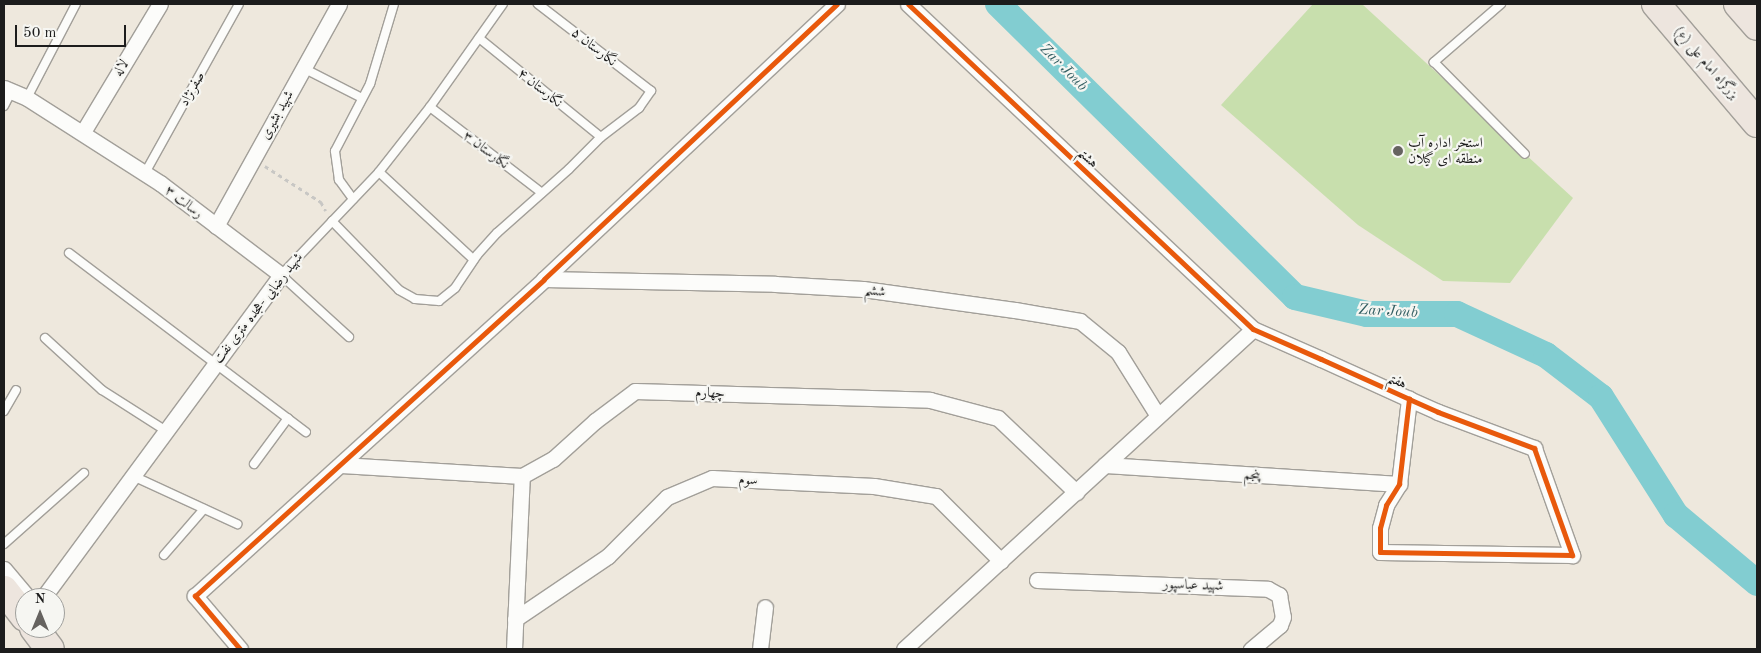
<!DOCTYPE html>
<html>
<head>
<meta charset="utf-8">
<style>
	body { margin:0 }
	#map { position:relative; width:1761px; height:653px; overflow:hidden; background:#eee8dd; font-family:"Old Standard TT",Amiri,serif }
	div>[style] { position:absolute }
	.green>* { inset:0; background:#c8dfad }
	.river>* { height:26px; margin:-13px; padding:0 13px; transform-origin:13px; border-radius:13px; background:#82cdd1 }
	.path>* { height:2.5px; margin-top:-1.25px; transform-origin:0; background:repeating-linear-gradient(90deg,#c8c7c4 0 4px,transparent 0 8px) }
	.roads { filter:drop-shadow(1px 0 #a29f99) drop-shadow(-1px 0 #a29f99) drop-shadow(0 1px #a29f99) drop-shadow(0 -1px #a29f99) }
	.lane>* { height:8px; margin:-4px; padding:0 4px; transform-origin:4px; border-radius:4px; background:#fcfcfa }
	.street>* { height:15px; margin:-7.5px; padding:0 7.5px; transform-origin:7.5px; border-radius:7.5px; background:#fcfcfa }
	.highway>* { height:28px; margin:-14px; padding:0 14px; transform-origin:14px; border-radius:14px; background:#ede5de }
	.cycleway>* { height:5px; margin:-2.5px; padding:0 2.5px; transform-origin:2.5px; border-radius:2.5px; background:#e8590c }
	.dots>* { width:14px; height:14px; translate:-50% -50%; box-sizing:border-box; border:2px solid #f6f6f2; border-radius:50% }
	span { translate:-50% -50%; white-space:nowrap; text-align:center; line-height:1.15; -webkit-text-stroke:4.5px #f6f6f2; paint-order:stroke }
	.street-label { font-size:14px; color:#1c1c1c }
	.poi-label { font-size:14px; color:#1c1c1c }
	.left { translate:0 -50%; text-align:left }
	.water-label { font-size:15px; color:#325e62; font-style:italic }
	.frame { position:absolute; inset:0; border:5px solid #1c1c1c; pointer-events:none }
	.north { position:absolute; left:15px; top:588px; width:50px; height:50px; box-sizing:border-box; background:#f6f6f2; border:1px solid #9f9f9c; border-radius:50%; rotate:0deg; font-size:14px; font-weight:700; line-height:20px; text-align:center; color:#1c1c1c }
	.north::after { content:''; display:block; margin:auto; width:18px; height:22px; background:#666360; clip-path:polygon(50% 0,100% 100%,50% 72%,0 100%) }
	.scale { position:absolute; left:15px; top:25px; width:111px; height:22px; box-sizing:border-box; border:2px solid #1c1c1c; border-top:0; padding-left:6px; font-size:15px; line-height:18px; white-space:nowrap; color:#1c1c1c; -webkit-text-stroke:4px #f6f6f2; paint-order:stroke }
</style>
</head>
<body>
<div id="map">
	<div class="green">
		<div style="clip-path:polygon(1313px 4px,1362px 4px,1573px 198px,1510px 283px,1443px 281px,1358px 225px,1221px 105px)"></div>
	</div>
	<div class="river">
		<div style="left:998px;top:4px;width:417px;rotate:44.6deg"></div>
		<div style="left:1295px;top:297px;width:74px;rotate:13.3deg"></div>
		<div style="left:1367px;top:314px;width:90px"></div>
		<div style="left:1457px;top:314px;width:98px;rotate:24.7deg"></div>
		<div style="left:1546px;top:355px;width:69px;rotate:37.4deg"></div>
		<div style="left:1601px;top:397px;width:140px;rotate:57.6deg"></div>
		<div style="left:1676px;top:515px;width:106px;rotate:40deg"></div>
	</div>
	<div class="path">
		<div style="left:265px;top:166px;width:67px;rotate:32.7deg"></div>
		<div style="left:321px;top:202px;width:10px;rotate:61deg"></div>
	</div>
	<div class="roads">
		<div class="lane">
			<div style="left:1501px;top:4px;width:89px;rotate:139.1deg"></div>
			<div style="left:1434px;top:62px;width:129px;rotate:45.3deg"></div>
			<div style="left:479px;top:38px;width:157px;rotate:39.1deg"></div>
			<div style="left:303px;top:68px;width:66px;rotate:27deg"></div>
			<div style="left:27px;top:98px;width:106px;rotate:-62.5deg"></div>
			<div style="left:4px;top:106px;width:18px;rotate:-63deg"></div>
			<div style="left:430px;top:107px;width:141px;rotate:37.5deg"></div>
			<div style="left:379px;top:172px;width:129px;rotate:42.8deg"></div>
			<div style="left:145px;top:173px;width:193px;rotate:-60.9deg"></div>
			<div style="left:353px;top:199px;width:24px;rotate:-126deg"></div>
			<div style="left:339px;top:180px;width:29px;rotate:-98deg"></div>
			<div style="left:335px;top:151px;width:76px;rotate:-62.4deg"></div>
			<div style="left:370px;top:84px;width:84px;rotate:-73.3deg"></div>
			<div style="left:332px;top:221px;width:96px;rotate:45.8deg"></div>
			<div style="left:399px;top:290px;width:18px;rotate:29deg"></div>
			<div style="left:415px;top:299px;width:24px;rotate:5deg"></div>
			<div style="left:439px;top:301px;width:21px;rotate:-39deg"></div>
			<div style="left:455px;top:288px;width:40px;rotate:-56deg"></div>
			<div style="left:477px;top:255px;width:30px;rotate:-48deg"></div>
			<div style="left:497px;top:233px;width:96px;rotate:-41.6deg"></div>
			<div style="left:569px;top:169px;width:45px;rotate:-45deg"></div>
			<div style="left:601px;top:137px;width:48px;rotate:-37.3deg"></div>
			<div style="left:639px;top:108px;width:21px;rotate:-55deg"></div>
			<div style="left:651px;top:91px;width:143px;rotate:-142.4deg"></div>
			<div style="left:69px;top:253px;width:297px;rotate:37.1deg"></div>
			<div style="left:349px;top:337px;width:92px;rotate:-137.6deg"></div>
			<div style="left:281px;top:275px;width:142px;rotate:-46.4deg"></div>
			<div style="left:379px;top:172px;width:83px;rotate:-51.9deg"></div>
			<div style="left:430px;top:107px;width:126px;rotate:-54.7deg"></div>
			<div style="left:45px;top:338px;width:77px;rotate:42.4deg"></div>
			<div style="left:102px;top:390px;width:76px;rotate:32.6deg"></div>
			<div style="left:4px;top:411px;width:24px;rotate:-60deg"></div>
			<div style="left:254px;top:464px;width:57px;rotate:-53.5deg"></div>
			<div style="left:133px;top:476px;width:115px;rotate:24.8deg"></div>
			<div style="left:4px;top:544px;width:107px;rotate:-41.6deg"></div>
			<div style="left:164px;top:555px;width:61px;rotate:-49deg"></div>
		</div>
		<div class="street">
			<div style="left:908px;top:4px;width:474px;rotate:43.3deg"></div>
			<div style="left:1253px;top:329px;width:74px;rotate:23.8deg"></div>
			<div style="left:1321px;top:359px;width:97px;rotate:24.4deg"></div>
			<div style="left:1409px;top:399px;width:32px;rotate:24deg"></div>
			<div style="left:1438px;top:412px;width:103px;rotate:20.6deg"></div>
			<div style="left:1534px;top:448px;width:114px;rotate:70.4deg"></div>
			<div style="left:1572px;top:555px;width:192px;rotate:-179.1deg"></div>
			<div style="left:1380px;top:552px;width:24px;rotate:-90deg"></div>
			<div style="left:1380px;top:528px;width:24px;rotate:-75deg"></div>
			<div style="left:1386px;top:505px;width:25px;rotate:-58deg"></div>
			<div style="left:1399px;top:484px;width:86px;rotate:-83.3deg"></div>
			<div style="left:4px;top:88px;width:25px;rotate:23deg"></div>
			<div style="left:27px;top:98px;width:158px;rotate:32.6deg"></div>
			<div style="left:160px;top:183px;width:152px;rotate:37.2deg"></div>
			<div style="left:281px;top:275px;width:401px;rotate:126.4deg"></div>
			<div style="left:83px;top:132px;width:149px;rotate:-59deg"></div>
			<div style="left:216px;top:226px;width:254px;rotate:-61deg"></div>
			<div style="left:544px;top:279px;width:231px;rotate:1.2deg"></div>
			<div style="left:775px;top:284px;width:88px;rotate:3.3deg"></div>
			<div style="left:863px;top:289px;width:153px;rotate:7.9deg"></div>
			<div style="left:1015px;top:310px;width:66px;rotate:9.6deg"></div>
			<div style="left:1080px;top:321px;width:49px;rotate:39.2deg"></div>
			<div style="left:1118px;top:352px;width:75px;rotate:58deg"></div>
			<div style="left:341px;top:465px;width:181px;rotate:3.5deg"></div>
			<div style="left:522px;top:476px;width:35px;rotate:-29deg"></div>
			<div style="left:553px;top:459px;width:57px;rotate:-42.1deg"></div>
			<div style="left:595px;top:421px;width:50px;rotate:-36.9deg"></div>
			<div style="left:635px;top:391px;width:295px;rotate:1.7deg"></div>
			<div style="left:930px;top:400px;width:70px;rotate:14.8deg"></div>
			<div style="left:998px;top:418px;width:108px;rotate:43.5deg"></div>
			<div style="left:1105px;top:465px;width:295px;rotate:3.7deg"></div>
			<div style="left:4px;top:569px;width:38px;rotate:50deg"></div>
			<div style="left:1037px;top:580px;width:231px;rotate:2.2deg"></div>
			<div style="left:1268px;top:589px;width:13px;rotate:29deg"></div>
			<div style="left:1279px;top:595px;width:22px;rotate:80deg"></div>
			<div style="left:1283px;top:617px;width:9px;rotate:111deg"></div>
			<div style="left:1280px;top:625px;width:38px;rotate:140deg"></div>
			<div style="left:515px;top:619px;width:112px;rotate:-34.1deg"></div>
			<div style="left:608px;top:556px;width:83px;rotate:-45deg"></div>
			<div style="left:667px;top:497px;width:49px;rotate:-22.9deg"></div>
			<div style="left:712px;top:478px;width:162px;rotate:2.8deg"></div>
			<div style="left:874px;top:486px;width:63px;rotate:9.2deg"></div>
			<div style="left:936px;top:496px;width:92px;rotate:45deg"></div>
			<div style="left:240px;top:649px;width:70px;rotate:-130.3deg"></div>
			<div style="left:195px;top:596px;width:471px;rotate:-42.2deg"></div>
			<div style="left:544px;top:279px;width:402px;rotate:-43.2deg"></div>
			<div style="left:514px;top:649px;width:173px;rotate:-87.4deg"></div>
			<div style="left:760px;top:649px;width:42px;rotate:-83.2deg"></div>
			<div style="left:904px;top:649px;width:473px;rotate:-42.5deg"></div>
		</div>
		<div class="highway">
			<div style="left:1656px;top:4px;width:156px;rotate:49.7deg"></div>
			<div style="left:1738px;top:4px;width:29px;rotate:49deg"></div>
			<div style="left:4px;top:590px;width:34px;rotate:52deg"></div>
			<div style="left:34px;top:628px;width:26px;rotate:53deg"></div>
		</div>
	</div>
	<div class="cycleway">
		<div style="left:908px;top:4px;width:474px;rotate:43.3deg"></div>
		<div style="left:1253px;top:329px;width:74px;rotate:23.8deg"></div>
		<div style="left:1321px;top:359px;width:97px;rotate:24.4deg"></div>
		<div style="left:1409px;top:399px;width:32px;rotate:24deg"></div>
		<div style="left:1438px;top:412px;width:103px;rotate:20.6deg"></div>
		<div style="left:1534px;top:448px;width:114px;rotate:70.4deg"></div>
		<div style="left:1572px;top:555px;width:192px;rotate:-179.1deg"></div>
		<div style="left:1380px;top:552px;width:24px;rotate:-90deg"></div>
		<div style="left:1380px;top:528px;width:24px;rotate:-75deg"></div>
		<div style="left:1386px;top:505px;width:25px;rotate:-58deg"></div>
		<div style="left:1399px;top:484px;width:86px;rotate:-83.3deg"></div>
		<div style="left:240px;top:649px;width:70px;rotate:-130.3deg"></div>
		<div style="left:195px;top:596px;width:471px;rotate:-42.2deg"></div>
		<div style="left:544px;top:279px;width:402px;rotate:-43.2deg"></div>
	</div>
	<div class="dots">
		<div style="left:1398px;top:151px;background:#666360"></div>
	</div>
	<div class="street-label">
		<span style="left:594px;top:47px;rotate:38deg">نگارستان ۵</span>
		<span style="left:1706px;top:63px;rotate:49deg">بزرگراه امام علی (ع)</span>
		<span style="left:121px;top:68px;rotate:-59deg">لاله</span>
		<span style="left:540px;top:88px;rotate:39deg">نگارستان ۴</span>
		<span style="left:192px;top:89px;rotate:-61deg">صفرنژاد</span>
		<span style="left:277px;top:115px;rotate:-61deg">شهید بشیری</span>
		<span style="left:486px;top:150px;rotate:37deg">نگارستان ۳</span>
		<span style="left:1088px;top:158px;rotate:43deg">هشتم</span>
		<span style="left:184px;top:202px;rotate:38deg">رسالت ۳</span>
		<span style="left:875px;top:291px;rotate:7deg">ششم</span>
		<span style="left:258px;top:308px;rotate:-52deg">شهید رضایی -هجده متری نفت</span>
		<span style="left:1397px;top:381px;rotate:24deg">هفتم</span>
		<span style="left:710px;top:393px;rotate:2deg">چهارم</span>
		<span style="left:1252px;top:475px;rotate:4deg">پنجم</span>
		<span style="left:748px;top:480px;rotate:3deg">سوم</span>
		<span style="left:1193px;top:585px;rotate:2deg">شهید عباسپور</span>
	</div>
	<div class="poi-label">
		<span class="left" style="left:1408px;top:151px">استخر اداره آب<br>منطقه ای گیلان</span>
	</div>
	<div class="water-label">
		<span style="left:1063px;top:68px;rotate:45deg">Zar Joub</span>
		<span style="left:1388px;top:312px;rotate:3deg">Zar Joub</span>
	</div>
	<div class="frame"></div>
	<div class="north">N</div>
	<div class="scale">50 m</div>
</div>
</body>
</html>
